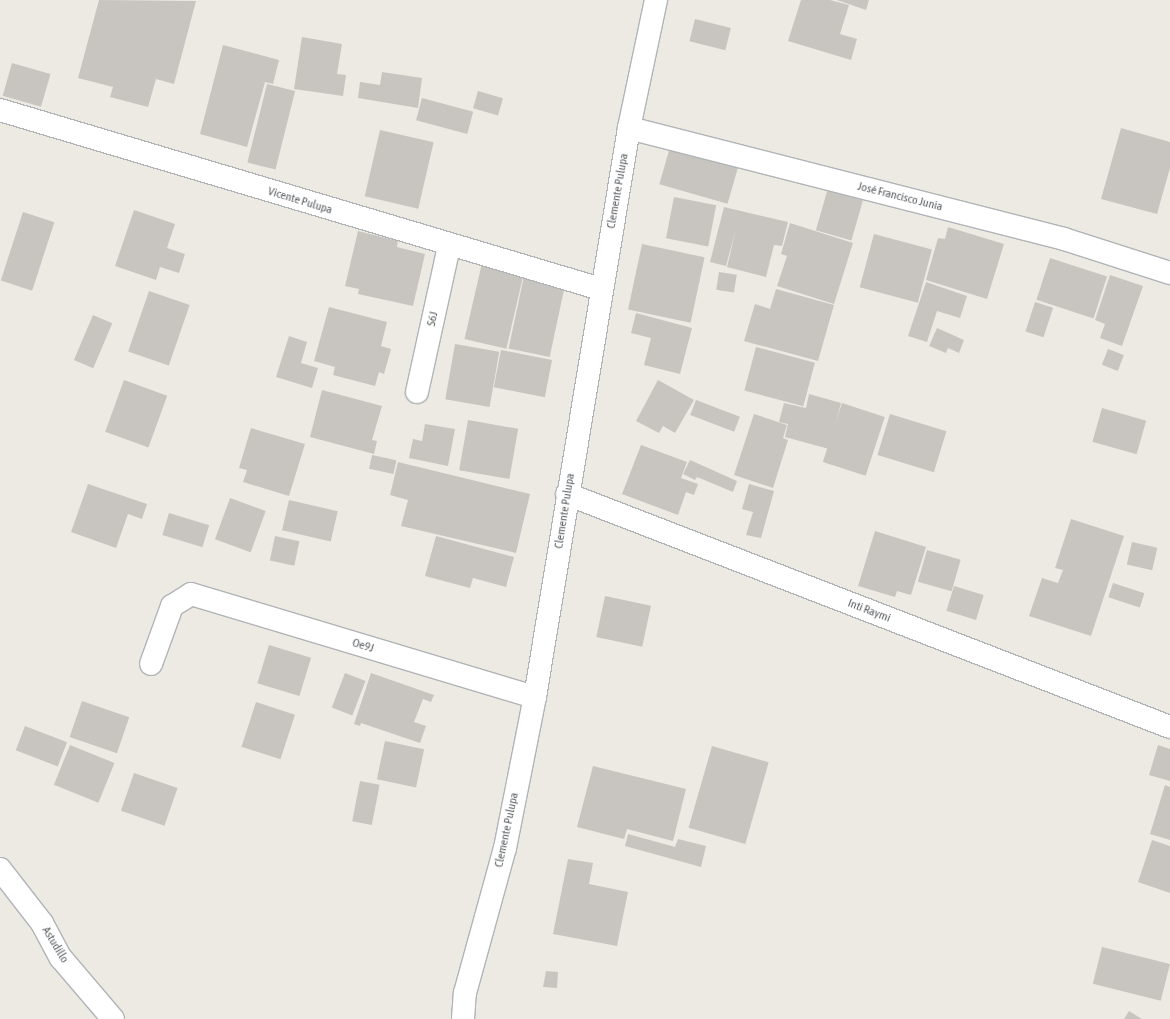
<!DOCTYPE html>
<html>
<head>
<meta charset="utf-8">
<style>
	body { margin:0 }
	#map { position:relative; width:1170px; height:1019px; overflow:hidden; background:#edeae3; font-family:"Asap Condensed",sans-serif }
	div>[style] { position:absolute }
	.building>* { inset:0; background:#c8c5c0; transform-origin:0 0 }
	.roads { filter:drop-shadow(1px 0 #b0b4b7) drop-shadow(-1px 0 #b0b4b7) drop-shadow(0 1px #b0b4b7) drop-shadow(0 -1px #b0b4b7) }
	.minor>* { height:22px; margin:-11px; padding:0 11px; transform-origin:11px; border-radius:11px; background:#fff }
	.tertiary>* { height:22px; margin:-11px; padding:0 11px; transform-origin:11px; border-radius:11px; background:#fff }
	span { translate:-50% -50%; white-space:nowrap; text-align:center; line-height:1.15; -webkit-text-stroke:3px #fff; paint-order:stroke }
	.street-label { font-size:12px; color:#5b5f63 }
</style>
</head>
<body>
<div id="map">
	<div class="building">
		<div style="clip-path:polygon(99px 0,196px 1px,174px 84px,156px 79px,148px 107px,110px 97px,113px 87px,78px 78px)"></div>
		<div style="clip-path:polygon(801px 0,830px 0,849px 5px,840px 34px,857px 39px,851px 60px,788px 41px)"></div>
		<div style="clip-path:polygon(837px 0,869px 0,866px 10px)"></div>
		<div style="left:695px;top:19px;width:37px;height:23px;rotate:14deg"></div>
		<div style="clip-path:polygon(302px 37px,342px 44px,337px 74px,346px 75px,343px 96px,294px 89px)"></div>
		<div style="clip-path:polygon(223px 45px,279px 60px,273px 84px,265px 82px,247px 147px,200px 134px)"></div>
		<div style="left:12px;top:63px;width:40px;height:34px;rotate:16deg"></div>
		<div style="clip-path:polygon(382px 72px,422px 78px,418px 108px,358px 98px,360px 82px,380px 85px)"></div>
		<div style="left:267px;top:84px;width:29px;height:81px;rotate:14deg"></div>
		<div style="left:478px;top:91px;width:26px;height:18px;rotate:16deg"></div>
		<div style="left:422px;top:98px;width:53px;height:23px;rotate:15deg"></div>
		<div style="clip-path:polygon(1121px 128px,1170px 142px,1170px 168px,1157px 214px,1101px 199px)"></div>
		<div style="left:380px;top:130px;width:55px;height:68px;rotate:13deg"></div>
		<div style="left:672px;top:140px;width:71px;height:46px;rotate:16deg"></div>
		<div style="left:828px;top:188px;width:37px;height:44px;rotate:16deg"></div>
		<div style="left:674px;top:197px;width:43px;height:42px;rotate:11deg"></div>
		<div style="clip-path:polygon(724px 207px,788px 222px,782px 246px,774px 245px,766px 277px,727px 267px,736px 229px,726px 266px,710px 262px)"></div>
		<div style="clip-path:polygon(134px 210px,175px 224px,167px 248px,185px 254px,179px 273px,160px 267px,156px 280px,115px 266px)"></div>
		<div style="left:23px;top:212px;width:33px;height:72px;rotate:18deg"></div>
		<div style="clip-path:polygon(790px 223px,853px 243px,834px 304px,777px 286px,787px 256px,781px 254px)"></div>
		<div style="clip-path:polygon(948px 227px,1004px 244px,987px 299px,926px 280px,938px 238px,945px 239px)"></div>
		<div style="clip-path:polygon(358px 231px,398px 241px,397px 247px,425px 254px,413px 306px,358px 294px,359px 289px,345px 286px)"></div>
		<div style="left:874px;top:234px;width:60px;height:55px;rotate:15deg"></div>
		<div style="left:642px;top:244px;width:64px;height:67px;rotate:12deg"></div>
		<div style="left:1050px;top:258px;width:60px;height:44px;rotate:18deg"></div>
		<div style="left:482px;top:263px;width:43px;height:78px;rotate:13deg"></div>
		<div style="left:719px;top:272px;width:18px;height:18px;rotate:9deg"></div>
		<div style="clip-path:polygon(1110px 275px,1143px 286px,1122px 346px,1100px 338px,1105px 324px,1095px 320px)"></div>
		<div style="left:524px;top:276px;width:42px;height:74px;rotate:12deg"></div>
		<div style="clip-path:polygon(926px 282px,967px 296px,960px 318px,937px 311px,927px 342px,908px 336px)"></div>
		<div style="clip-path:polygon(776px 289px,834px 305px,818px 361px,744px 341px,755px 304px,770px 309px)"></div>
		<div style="left:149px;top:291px;width:43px;height:64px;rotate:19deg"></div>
		<div style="left:1035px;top:302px;width:19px;height:31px;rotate:18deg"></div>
		<div style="clip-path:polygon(329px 307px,387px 322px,381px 346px,391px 349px,384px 374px,379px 372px,375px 386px,333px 375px,335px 367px,314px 361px)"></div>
		<div style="clip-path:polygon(636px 313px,692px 328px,680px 374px,644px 365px,651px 338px,631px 333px)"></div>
		<div style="left:93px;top:315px;width:21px;height:49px;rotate:23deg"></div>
		<div style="clip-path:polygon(937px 328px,964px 340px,959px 353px,948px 348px,946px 353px,929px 346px)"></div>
		<div style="clip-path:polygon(289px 336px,307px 342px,301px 363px,318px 368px,312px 388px,276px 377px)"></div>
		<div style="left:455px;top:344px;width:45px;height:56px;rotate:10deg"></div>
		<div style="left:756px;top:347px;width:61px;height:45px;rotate:15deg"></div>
		<div style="left:1108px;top:349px;width:17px;height:17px;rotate:21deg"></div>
		<div style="left:501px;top:350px;width:52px;height:38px;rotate:11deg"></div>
		<div style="left:124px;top:380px;width:46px;height:55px;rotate:20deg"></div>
		<div style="clip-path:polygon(658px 380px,694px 400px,675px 433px,663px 426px,659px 433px,636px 421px)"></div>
		<div style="clip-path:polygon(322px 390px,382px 406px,372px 440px,377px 441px,374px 454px,310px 437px)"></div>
		<div style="clip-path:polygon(809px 394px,841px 403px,829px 449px,785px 437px,788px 424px,779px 422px,784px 403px,806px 408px)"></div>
		<div style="left:696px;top:400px;width:47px;height:16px;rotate:21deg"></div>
		<div style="left:842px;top:403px;width:45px;height:62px;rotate:18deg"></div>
		<div style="left:1102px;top:408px;width:46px;height:35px;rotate:16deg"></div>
		<div style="clip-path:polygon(754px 414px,787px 425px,783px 438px,788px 440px,773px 488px,734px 475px)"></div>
		<div style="left:890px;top:414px;width:59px;height:43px;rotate:17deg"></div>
		<div style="left:468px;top:420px;width:51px;height:51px;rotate:10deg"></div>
		<div style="clip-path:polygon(425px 424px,455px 429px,448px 466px,409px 458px,413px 439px,422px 441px)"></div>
		<div style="clip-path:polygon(251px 428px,305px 444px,289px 496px,243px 482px,247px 470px,239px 468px)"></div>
		<div style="clip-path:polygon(641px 445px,687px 462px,681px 478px,698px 484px,694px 495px,686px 492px,678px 515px,622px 494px)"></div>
		<div style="left:372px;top:455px;width:25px;height:14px;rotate:12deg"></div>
		<div style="clip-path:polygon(690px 460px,737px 481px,733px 492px,697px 477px,695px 480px,683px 474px)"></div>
		<div style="clip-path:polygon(398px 462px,530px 494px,516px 553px,401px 526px,408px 500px,390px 495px)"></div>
		<div style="clip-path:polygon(88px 484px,147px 504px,142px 519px,128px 514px,116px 548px,71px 532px)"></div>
		<div style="clip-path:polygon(749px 484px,774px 491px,761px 538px,746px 535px,753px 512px,742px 509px)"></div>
		<div style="left:230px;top:498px;width:38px;height:44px;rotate:20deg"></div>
		<div style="left:289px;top:500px;width:50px;height:31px;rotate:13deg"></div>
		<div style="left:169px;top:513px;width:42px;height:23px;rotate:17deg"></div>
		<div style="clip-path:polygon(1071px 519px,1124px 536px,1091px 636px,1029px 616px,1042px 578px,1058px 583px,1063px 570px,1055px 568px)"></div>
		<div style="clip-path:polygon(875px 531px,926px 547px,911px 595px,897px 591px,895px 597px,858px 586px)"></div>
		<div style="left:275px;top:536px;width:25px;height:25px;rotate:12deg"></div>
		<div style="clip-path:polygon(436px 536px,514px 557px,506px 587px,473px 578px,470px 588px,425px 576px)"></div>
		<div style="left:1132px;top:542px;width:26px;height:23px;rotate:13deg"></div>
		<div style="left:927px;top:550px;width:35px;height:33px;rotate:16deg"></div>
		<div style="left:1113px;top:583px;width:33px;height:15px;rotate:18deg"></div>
		<div style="left:954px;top:586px;width:31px;height:26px;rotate:17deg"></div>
		<div style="left:605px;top:596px;width:47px;height:42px;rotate:12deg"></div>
		<div style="left:269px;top:645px;width:44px;height:40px;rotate:17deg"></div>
		<div style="left:345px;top:673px;width:22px;height:37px;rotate:21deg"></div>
		<div style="clip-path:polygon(371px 673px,434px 695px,431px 702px,423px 699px,414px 722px,426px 726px,420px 743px,361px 723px,360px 726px,354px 724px)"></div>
		<div style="left:82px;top:701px;width:50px;height:38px;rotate:19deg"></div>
		<div style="left:256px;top:702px;width:41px;height:47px;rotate:18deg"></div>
		<div style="left:25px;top:726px;width:45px;height:26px;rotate:21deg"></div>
		<div style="left:385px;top:741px;width:40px;height:39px;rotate:12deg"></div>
		<div style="left:70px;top:745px;width:48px;height:43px;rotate:22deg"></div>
		<div style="clip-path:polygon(1158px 745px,1170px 749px,1170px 781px,1149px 775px)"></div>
		<div style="left:712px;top:746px;width:59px;height:85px;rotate:16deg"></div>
		<div style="clip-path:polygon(593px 766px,686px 789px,673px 841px,627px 829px,624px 839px,577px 827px)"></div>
		<div style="left:134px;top:773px;width:46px;height:40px;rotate:19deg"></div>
		<div style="left:360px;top:781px;width:20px;height:41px;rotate:11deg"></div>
		<div style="clip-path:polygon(1165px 785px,1170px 787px,1170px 840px,1150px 834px)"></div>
		<div style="clip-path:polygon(628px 834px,675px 847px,678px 839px,706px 846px,701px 867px,625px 846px)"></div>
		<div style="clip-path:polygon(1152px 840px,1170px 846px,1170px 893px,1138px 882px)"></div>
		<div style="clip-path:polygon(568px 859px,593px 863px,589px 884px,628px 892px,617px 946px,553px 934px)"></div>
		<div style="left:1102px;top:947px;width:70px;height:38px;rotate:14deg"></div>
		<div style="clip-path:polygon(546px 971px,558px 972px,557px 988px,543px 987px)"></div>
		<div style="clip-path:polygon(1129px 1011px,1142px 1019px,1124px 1019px)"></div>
	</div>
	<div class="roads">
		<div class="minor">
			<div style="left:0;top:110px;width:627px;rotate:16.59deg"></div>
			<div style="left:629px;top:128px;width:449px;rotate:14.3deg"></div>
			<div style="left:1064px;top:239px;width:111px;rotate:17.8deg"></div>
			<div style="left:417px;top:392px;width:149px;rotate:-77.6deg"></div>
			<div style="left:567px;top:494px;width:646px;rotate:21.13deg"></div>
			<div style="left:151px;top:664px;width:62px;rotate:-70.1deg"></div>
			<div style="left:172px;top:606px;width:22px;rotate:-32deg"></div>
			<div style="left:191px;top:594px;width:359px;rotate:16.7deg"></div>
			<div style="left:0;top:869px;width:68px;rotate:52.1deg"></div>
			<div style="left:42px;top:923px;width:40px;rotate:62deg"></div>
			<div style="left:61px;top:958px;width:80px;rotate:49.6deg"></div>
		</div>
		<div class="tertiary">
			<div style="left:463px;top:1019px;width:26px;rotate:-86deg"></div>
			<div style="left:465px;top:993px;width:150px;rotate:-74.6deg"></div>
			<div style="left:505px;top:848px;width:154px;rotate:-78.8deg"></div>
			<div style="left:535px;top:697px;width:577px;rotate:-80.62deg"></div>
			<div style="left:629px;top:128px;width:131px;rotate:-78.1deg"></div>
		</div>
	</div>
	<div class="street-label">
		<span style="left:618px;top:191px;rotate:-80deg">Clemente Pulupa</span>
		<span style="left:900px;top:197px;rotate:14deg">José Francisco Junia</span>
		<span style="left:300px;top:201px;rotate:17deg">Vicente Pulupa</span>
		<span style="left:433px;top:319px;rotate:-78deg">S6J</span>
		<span style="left:565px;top:511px;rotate:-81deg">Clemente Pulupa</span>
		<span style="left:869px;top:611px;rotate:21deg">Inti Raymi</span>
		<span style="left:363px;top:646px;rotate:17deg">Oe9J</span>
		<span style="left:507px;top:830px;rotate:-78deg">Clemente Pulupa</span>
		<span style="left:55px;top:945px;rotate:59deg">Astudillo</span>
	</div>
</div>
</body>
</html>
